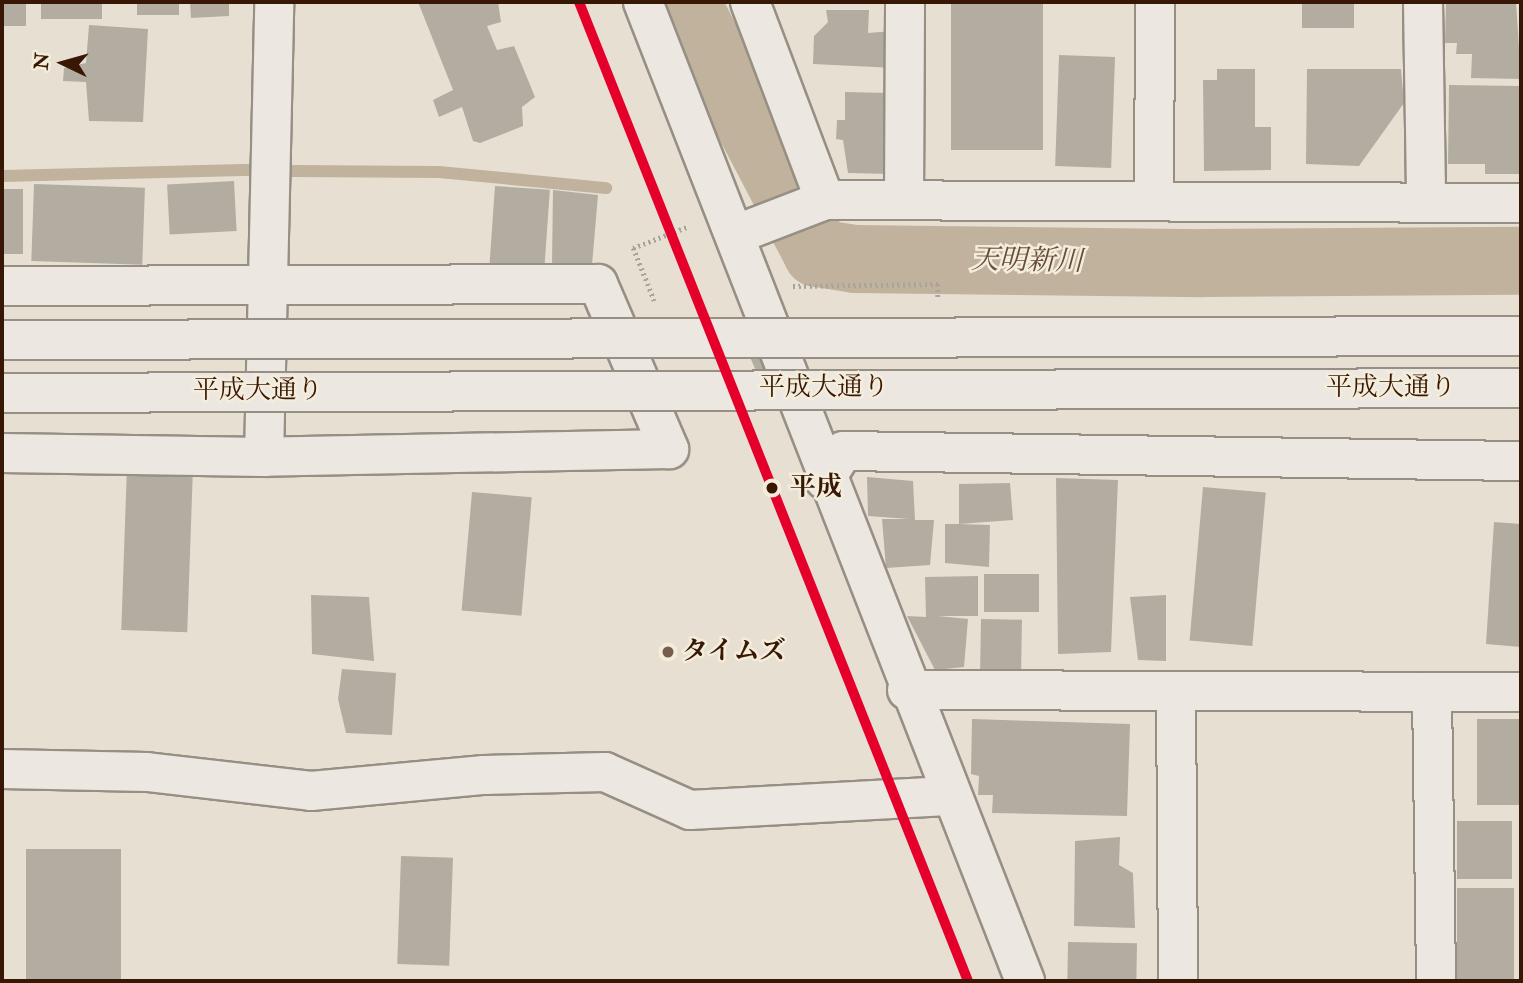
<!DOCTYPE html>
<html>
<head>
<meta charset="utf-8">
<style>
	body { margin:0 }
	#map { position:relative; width:1523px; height:983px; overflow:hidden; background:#e7e0d2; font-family:"IM FELL Double Pica","Noto Serif JP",serif }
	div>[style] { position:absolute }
	.stream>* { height:12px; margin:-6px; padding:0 6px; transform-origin:6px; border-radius:6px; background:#c1b29d }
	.river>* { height:68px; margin:-34px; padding:0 34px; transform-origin:34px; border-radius:34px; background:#c1b29d }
	.building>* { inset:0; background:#b3aca1; transform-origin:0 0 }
	.path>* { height:4.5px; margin-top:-2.25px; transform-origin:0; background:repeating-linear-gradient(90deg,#a9a39b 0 2px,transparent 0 5.5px) }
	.roads { filter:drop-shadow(2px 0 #978f84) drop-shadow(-2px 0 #978f84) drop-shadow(0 2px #978f84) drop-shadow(0 -2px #978f84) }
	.minor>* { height:38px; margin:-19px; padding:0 19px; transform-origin:19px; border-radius:19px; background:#ece8e1 }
	.bridges { filter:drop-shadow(2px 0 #978f84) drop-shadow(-2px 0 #978f84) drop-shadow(0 2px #978f84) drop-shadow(0 -2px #978f84) }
	.minor-bridge>* { height:38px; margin:-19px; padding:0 19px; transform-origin:19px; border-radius:19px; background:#ece8e1 }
	.rail-1>* { height:10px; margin:-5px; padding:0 5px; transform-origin:5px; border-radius:5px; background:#e4002b }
	.dots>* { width:19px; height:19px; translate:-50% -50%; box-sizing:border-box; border:4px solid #f5eddc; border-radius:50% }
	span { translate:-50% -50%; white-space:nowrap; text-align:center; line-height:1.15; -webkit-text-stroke:5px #f5eddc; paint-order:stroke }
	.street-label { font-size:26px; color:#381804 }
	.stop-label { font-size:26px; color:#381804; font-weight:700 }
	.left { translate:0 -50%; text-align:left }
	.poi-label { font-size:26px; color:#381804; font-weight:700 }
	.water-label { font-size:28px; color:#684e38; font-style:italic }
	.frame { position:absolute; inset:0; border:4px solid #381804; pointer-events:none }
	.north { position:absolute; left:28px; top:28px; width:70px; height:70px; -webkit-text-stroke:5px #f5eddc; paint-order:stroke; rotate:275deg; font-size:19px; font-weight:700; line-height:28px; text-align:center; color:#381804 }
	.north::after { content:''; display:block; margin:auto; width:24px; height:32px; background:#381804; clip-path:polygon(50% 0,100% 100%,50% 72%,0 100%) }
</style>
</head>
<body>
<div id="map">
	<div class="stream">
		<div style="left:292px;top:171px;width:147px;rotate:0.4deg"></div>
		<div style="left:439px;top:172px;width:168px;rotate:5.5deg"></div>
		<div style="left:2px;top:176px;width:251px;rotate:-1.4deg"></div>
	</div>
	<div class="river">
		<div style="left:686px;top:2px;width:283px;rotate:62.4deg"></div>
		<div style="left:817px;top:253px;width:37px;rotate:9deg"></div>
		<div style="left:854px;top:259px;width:350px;rotate:0.7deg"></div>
		<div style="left:1204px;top:263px;width:317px;rotate:-0.4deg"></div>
	</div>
	<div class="building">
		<div style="left:2px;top:2px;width:24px;height:24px"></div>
		<div style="left:41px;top:2px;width:61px;height:17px"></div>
		<div style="left:137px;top:2px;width:42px;height:13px"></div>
		<div style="clip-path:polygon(190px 2px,229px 2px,229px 16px,191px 18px)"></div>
		<div style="clip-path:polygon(418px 2px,498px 2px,501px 22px,487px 26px,497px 50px,514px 46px,535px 97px,522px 107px,523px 126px,480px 143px,473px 141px,462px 107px,439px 117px,433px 100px,453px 90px)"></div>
		<div style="left:951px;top:2px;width:92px;height:148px"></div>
		<div style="left:1302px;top:2px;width:52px;height:26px"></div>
		<div style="clip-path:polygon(1446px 2px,1516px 2px,1521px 79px,1471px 78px,1472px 54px,1456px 54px,1457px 43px,1445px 43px)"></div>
		<div style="clip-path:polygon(826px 10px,869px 10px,868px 33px,893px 31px,895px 68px,813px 64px,814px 36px,828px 22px)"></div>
		<div style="clip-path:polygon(89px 25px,148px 29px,143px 122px,89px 121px,86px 82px,63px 81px,64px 68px,86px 63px)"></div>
		<div style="left:1115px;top:57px;width:111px;height:56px;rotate:92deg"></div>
		<div style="clip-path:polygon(1217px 69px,1255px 69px,1255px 127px,1271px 127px,1271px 170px,1204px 171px,1203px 80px,1217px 80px)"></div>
		<div style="clip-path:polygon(1307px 69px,1401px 69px,1404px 103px,1359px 166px,1306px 164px)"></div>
		<div style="clip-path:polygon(1449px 85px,1521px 86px,1521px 174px,1485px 174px,1485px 164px,1448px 164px)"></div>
		<div style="clip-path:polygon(845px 92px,892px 93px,892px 174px,848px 173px,843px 140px,836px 139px,837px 120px,845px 120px)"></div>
		<div style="left:234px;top:181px;width:50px;height:67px;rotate:87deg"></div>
		<div style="left:34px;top:184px;width:111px;height:77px;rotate:2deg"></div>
		<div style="left:495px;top:186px;width:55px;height:83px;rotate:4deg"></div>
		<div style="left:2px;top:189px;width:21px;height:65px"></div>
		<div style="clip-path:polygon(553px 190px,598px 195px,592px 265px,552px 264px)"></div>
		<div style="clip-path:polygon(747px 318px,778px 395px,768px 399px,735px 322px)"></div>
		<div style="left:127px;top:466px;width:66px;height:164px;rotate:2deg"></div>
		<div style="clip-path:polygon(867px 477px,913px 481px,915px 520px,934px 520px,930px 565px,886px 568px,882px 519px,909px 519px,868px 516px)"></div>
		<div style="clip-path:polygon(1056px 478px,1118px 480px,1111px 652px,1058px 654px)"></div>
		<div style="clip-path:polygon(1010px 483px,1013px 520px,959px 524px,990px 525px,989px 567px,945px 563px,945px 524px,959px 524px,959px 484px)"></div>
		<div style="left:1203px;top:487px;width:63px;height:154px;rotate:5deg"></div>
		<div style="left:472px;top:492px;width:60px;height:119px;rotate:5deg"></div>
		<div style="clip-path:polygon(1494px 522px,1521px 524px,1521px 647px,1486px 644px)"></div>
		<div style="left:984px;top:574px;width:55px;height:38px"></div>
		<div style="clip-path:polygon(978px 576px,978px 616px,938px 616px,968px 619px,964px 667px,935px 670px,907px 616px,926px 617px,925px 577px)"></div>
		<div style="clip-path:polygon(311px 595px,369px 597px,374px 661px,312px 654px)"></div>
		<div style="clip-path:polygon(1166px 595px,1166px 661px,1138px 660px,1130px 597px)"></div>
		<div style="left:981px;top:619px;width:41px;height:51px;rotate:1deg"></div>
		<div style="clip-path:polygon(342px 669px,396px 673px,392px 735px,346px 733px,338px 699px)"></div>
		<div style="clip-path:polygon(972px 719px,1130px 724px,1127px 816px,992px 813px,993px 795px,978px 795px,979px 776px,971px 774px)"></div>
		<div style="left:1477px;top:719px;width:44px;height:86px"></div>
		<div style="left:1457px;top:821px;width:55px;height:58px"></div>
		<div style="clip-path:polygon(1120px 837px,1119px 865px,1133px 873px,1135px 928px,1074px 926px,1075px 841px)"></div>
		<div style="left:26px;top:849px;width:95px;height:132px"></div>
		<div style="left:401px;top:856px;width:52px;height:108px;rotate:2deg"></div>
		<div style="left:1457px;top:888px;width:57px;height:93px"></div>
		<div style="left:1068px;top:942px;width:69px;height:39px;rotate:1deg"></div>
	</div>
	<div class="path">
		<div style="left:793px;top:286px;width:145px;rotate:-0.8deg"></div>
		<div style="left:938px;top:284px;width:15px;rotate:90deg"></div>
		<div style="left:654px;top:301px;width:57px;rotate:-111.6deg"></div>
		<div style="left:633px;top:248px;width:60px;rotate:-21.4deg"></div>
	</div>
	<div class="roads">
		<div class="minor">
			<div style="left:643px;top:2px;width:1051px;rotate:68.68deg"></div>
			<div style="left:750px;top:2px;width:212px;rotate:69.3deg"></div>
			<div style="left:1423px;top:2px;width:200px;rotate:89.1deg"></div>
			<div style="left:904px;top:199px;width:197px;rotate:-89.7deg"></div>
			<div style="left:1154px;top:200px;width:198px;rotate:-89.7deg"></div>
			<div style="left:737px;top:234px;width:94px;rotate:-21.1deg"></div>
			<div style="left:825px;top:200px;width:696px;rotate:0.25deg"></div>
			<div style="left:2px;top:286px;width:596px;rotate:-0.19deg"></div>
			<div style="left:598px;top:284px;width:180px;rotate:66.7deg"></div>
			<div style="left:669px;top:449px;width:405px;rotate:178.9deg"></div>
			<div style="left:264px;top:457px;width:262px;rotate:-179.1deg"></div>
			<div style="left:264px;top:457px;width:455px;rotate:-88.7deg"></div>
			<div style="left:825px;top:480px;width:34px;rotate:-58deg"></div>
			<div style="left:843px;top:451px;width:678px;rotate:0.85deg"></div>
			<div style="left:907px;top:690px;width:614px;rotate:0.19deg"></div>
			<div style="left:1176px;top:691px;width:290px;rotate:89.6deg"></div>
			<div style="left:1432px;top:692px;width:289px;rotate:89.2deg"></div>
			<div style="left:2px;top:769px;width:145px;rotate:1.2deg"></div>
			<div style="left:147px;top:772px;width:165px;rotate:6.6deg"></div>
			<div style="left:311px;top:791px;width:174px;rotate:-5.3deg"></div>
			<div style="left:484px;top:775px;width:121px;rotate:-1.4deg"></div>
			<div style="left:605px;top:772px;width:93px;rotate:24.1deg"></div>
			<div style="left:690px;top:810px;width:262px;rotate:-3.1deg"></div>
		</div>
	</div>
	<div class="bridges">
		<div class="minor-bridge">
			<div style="left:2px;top:340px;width:1519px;rotate:-0.15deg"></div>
			<div style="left:2px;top:393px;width:1519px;rotate:-0.19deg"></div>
		</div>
	</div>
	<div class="rail-1">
		<div style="left:579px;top:2px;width:1053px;rotate:68.33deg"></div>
	</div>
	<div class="dots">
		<div style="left:772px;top:488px;background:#381804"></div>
		<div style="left:668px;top:652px;background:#755e4c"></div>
	</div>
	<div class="street-label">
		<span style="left:824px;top:388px">平成大通り</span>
		<span style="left:1391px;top:388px">平成大通り</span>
		<span style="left:258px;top:391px">平成大通り</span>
	</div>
	<div class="stop-label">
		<span class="left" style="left:790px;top:488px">平成</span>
	</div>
	<div class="poi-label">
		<span class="left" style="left:682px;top:652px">タイムズ</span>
	</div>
	<div class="water-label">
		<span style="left:1027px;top:261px;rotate:1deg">天明新川</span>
	</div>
	<div class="frame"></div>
	<div class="north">N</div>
</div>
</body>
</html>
